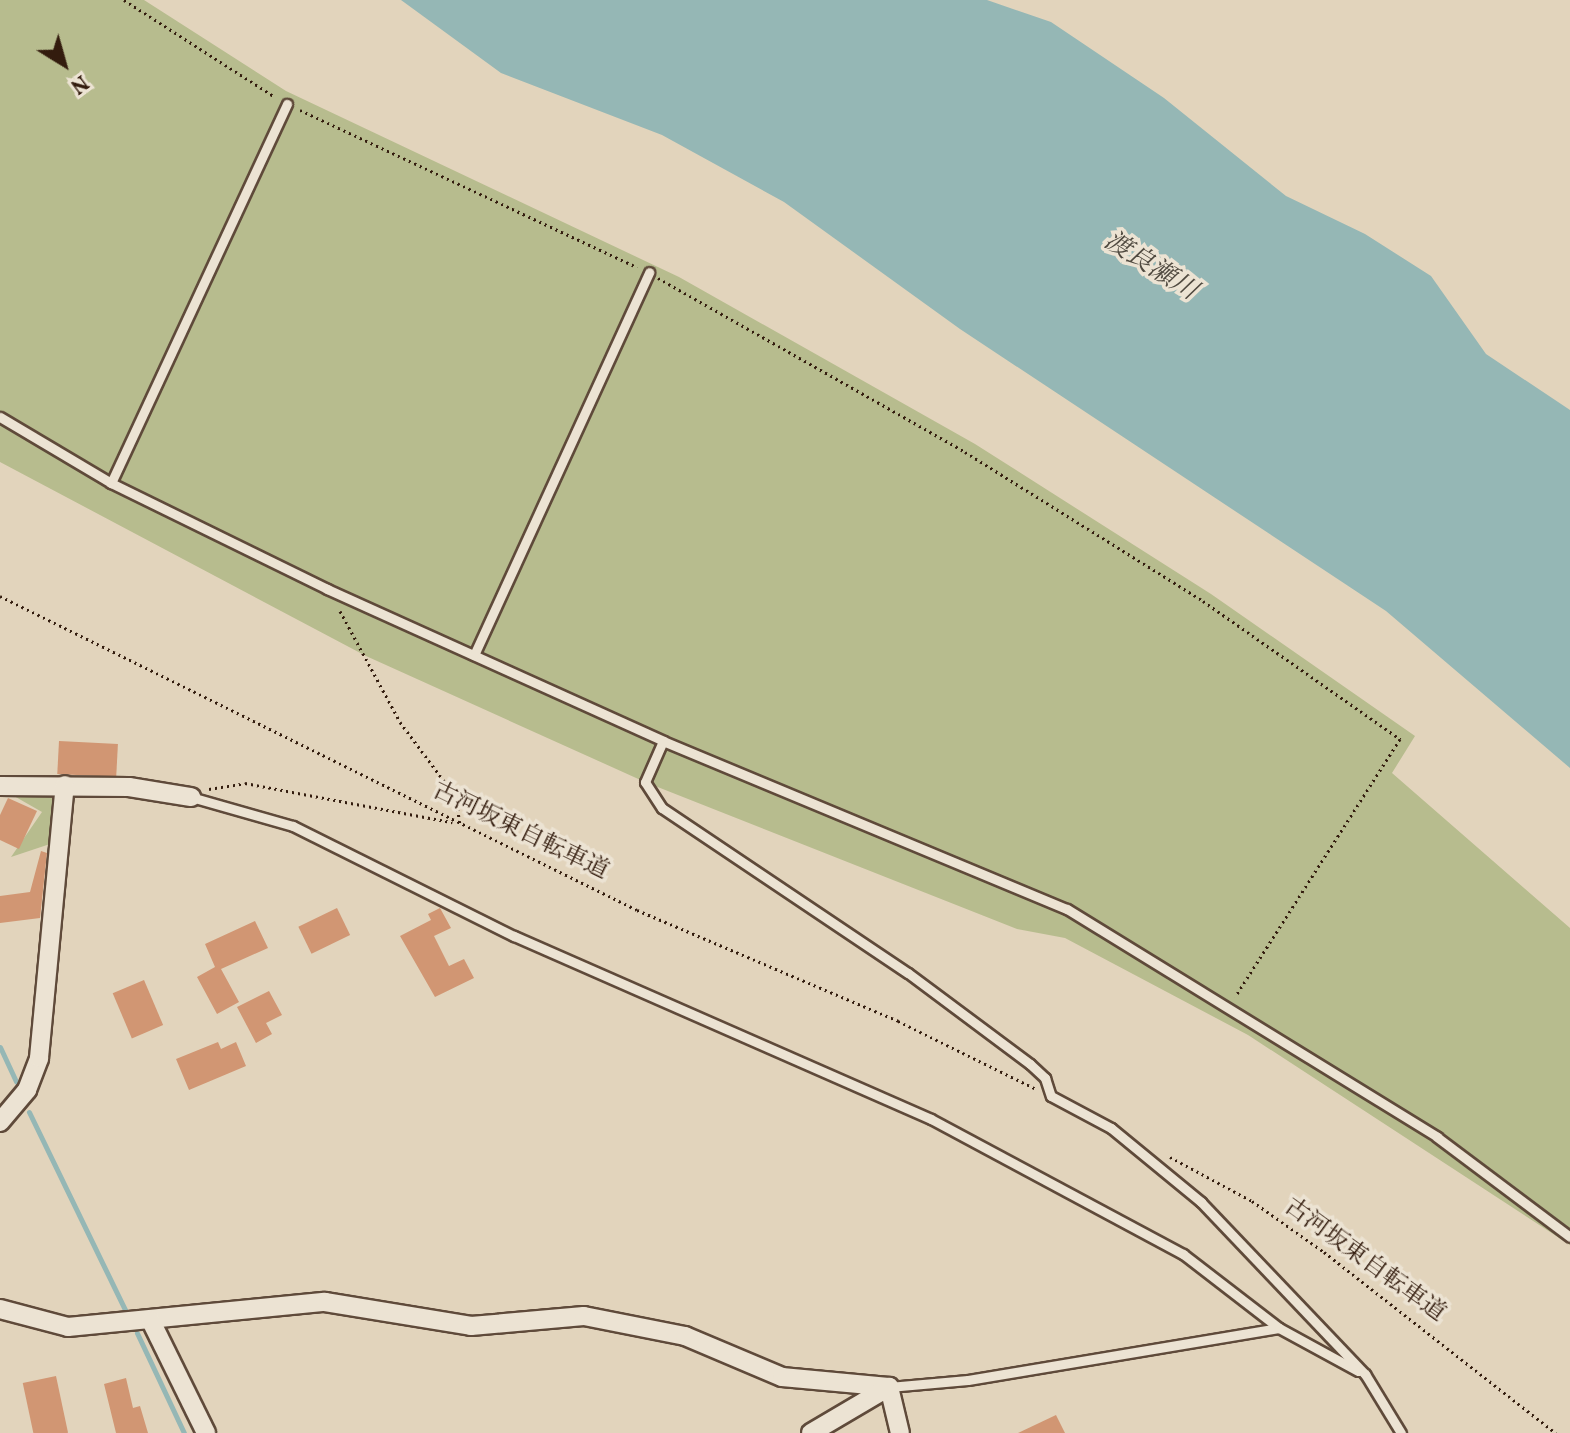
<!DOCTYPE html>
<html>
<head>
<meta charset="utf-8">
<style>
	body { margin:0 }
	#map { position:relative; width:1570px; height:1433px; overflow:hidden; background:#e2d4bc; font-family:Vollkorn,"Noto Serif JP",serif }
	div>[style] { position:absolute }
	.green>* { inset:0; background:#b7bc8e }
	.water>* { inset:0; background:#95b7b5 }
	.stream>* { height:5px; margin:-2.5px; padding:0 2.5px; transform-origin:2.5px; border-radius:2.5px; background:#95b7b5 }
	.building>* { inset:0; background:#d19673; transform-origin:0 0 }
	.path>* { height:3px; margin-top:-1.5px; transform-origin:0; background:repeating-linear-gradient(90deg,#331c0e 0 2px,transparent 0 6px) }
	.roads { filter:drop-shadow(2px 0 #5f4a3a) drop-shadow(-2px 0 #5f4a3a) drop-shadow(0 2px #5f4a3a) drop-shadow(0 -2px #5f4a3a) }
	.service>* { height:9px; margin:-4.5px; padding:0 4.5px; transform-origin:4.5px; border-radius:4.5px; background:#ece3d3 }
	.minor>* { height:18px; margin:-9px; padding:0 9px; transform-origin:9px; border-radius:9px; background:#ece3d3 }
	span { translate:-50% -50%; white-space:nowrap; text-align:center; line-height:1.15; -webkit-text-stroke:7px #ece3d3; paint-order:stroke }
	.street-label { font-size:24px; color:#331c0e }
	.water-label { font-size:26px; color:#504a40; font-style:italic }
	.north { position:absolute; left:24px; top:24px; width:80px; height:80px; -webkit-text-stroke:6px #ece3d3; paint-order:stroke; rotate:143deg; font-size:22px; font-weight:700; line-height:32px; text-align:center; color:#331c0e }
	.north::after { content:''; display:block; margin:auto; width:28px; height:36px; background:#331c0e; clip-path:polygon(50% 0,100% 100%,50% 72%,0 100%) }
</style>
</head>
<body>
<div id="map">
	<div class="green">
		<div style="clip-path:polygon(0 0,144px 0,286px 91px,679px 277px,975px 444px,1211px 594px,1415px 736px,1392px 773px,1570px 928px,1570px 1245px,1248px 1035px,1065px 938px,1017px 929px,645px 782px,366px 656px,0 462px)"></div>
		<div style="clip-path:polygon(50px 790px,57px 801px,50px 844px,11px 857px,42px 812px,7px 792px)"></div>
	</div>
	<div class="water">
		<div style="clip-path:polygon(401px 0,987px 0,1051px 22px,1164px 98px,1286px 196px,1365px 234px,1431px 276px,1486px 354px,1570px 410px,1570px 768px,1386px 611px,960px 329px,784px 202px,662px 135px,501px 73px)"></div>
	</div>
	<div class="stream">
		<div style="left:0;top:1047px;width:38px;rotate:65deg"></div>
		<div style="left:29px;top:1112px;width:220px;rotate:64.1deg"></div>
		<div style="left:137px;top:1333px;width:110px;rotate:64.8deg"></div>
	</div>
	<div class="building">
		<div style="left:59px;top:741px;width:59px;height:33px;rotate:3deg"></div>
		<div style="clip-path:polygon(8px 798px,37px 811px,19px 849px,0 840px,0 815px)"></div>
		<div style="clip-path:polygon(41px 851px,47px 853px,40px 918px,0 923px,0 896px,30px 892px)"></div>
		<div style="left:337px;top:908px;width:30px;height:43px;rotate:64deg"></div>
		<div style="clip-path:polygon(440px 908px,451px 928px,434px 936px,449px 966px,464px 959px,474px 978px,435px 997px,400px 936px,431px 920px,428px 914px)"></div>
		<div style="clip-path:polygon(255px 921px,268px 948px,221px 969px,239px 1002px,217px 1014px,197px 977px,215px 967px,205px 944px)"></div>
		<div style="left:144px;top:980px;width:49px;height:34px;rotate:67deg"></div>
		<div style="clip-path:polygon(269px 991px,282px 1015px,266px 1023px,272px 1034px,256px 1043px,237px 1007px)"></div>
		<div style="clip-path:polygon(218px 1042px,221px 1049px,236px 1042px,246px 1066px,189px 1090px,176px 1059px)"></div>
		<div style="left:56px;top:1376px;width:58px;height:34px;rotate:78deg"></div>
		<div style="clip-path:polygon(126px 1378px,133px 1408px,140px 1406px,148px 1433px,116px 1433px,104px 1384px)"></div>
		<div style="clip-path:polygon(1056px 1415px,1065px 1433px,1018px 1433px)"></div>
	</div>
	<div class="path">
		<div style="left:124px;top:0;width:179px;rotate:32.7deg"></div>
		<div style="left:300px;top:110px;width:372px;rotate:25deg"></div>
		<div style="left:658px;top:278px;width:353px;rotate:29.5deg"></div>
		<div style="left:965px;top:452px;width:281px;rotate:32deg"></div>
		<div style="left:1203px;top:601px;width:241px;rotate:35deg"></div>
		<div style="left:1400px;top:739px;width:306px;rotate:122.6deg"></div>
		<div style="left:0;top:596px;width:710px;rotate:26.24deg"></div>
		<div style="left:637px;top:910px;width:284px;rotate:23deg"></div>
		<div style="left:898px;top:1021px;width:154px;rotate:26.2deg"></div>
		<div style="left:340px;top:611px;width:126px;rotate:61.6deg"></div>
		<div style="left:400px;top:722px;width:94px;rotate:53.3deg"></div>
		<div style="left:456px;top:797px;width:27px;rotate:82deg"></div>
		<div style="left:209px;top:789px;width:36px;rotate:-9deg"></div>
		<div style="left:245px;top:783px;width:211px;rotate:10.7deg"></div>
		<div style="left:1170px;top:1157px;width:93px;rotate:28.2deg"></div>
		<div style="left:1252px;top:1201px;width:88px;rotate:35.3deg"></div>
		<div style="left:1324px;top:1252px;width:294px;rotate:38deg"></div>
	</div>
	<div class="roads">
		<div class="service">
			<div style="left:0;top:417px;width:129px;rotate:30.7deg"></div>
			<div style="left:111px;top:483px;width:241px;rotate:26.1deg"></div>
			<div style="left:327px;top:589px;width:369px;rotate:24.3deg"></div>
			<div style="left:663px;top:741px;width:438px;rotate:22.6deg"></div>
			<div style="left:1067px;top:909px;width:435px;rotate:31.6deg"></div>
			<div style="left:1437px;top:1137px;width:166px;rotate:36.9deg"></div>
			<div style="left:111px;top:483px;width:418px;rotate:-65.1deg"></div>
			<div style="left:474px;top:655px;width:421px;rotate:-65.4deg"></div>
			<div style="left:663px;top:741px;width:45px;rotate:113.7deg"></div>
			<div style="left:645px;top:782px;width:31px;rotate:57deg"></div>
			<div style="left:662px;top:808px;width:296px;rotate:33.9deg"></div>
			<div style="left:908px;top:973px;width:152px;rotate:36.7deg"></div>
			<div style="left:1030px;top:1064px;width:21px;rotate:43deg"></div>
			<div style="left:1045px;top:1078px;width:19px;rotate:72deg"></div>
			<div style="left:1051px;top:1096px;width:68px;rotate:28.1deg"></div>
			<div style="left:1111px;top:1128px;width:117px;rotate:39.4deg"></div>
			<div style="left:1201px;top:1202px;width:238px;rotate:46.4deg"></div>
			<div style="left:1365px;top:1374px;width:69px;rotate:58.6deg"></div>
			<div style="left:191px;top:797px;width:106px;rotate:15.9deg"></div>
			<div style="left:293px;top:826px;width:247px;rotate:26.5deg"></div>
			<div style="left:514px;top:936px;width:455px;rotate:23.7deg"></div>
			<div style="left:931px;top:1119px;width:286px;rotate:28.2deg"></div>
			<div style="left:1183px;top:1254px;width:121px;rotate:37.6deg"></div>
			<div style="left:889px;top:1387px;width:79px;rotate:-5.1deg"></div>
			<div style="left:968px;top:1380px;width:315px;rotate:-9.5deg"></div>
			<div style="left:1279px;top:1328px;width:90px;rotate:28.6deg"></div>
		</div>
		<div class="minor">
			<div style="left:0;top:786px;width:129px;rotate:0.4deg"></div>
			<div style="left:129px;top:787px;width:63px;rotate:9.2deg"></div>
			<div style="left:0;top:1122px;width:42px;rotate:-49.8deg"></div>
			<div style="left:27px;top:1090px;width:34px;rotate:-69deg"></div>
			<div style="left:39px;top:1058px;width:274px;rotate:-84.6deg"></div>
			<div style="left:0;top:1309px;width:70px;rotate:14.8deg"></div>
			<div style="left:68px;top:1327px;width:258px;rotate:-5.6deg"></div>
			<div style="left:325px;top:1302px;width:148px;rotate:9.3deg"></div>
			<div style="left:471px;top:1326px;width:113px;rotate:-5.1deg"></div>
			<div style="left:584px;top:1316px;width:103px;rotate:11.2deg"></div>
			<div style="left:685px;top:1336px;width:105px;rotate:22.9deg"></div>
			<div style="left:782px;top:1377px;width:107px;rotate:5.3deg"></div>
			<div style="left:151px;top:1321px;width:125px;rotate:63.8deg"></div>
			<div style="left:889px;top:1387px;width:47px;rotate:76.6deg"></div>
			<div style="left:811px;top:1433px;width:91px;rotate:-30.5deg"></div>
		</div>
	</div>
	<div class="street-label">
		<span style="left:520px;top:832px;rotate:26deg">古河坂東自転車道</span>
		<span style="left:1364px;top:1261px;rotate:36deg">古河坂東自転車道</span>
	</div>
	<div class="water-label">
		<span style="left:1150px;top:267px;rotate:32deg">渡良瀬川</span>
	</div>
	<div class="north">N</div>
</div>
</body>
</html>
